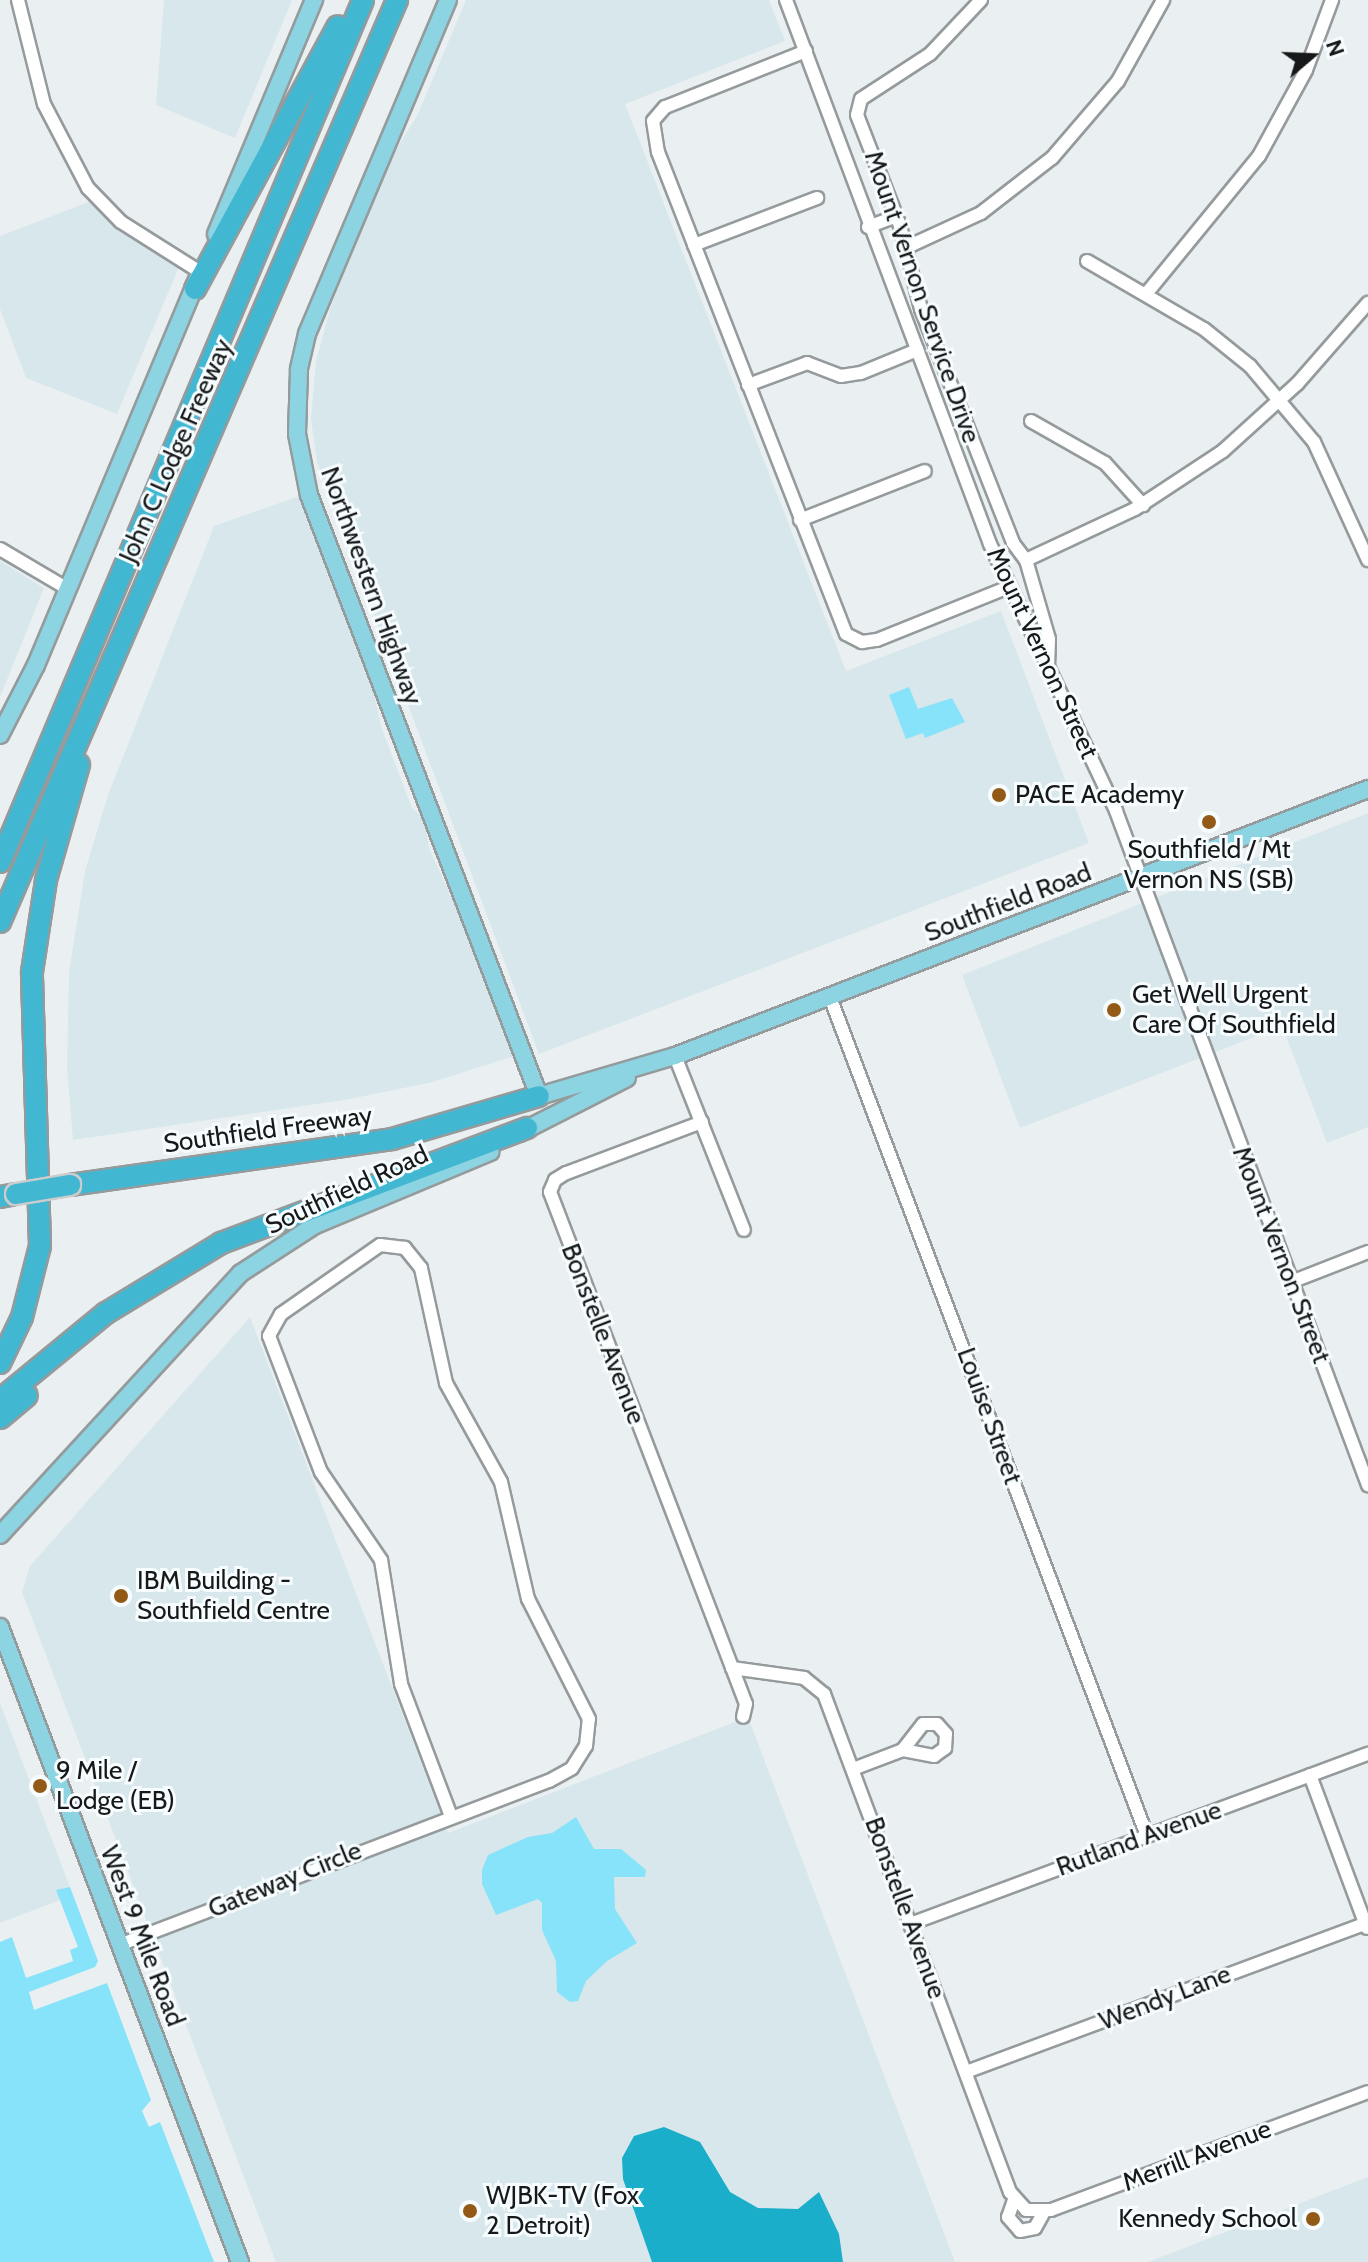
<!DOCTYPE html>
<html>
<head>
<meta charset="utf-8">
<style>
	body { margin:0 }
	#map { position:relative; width:1368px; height:2262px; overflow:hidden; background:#eaf0f1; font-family:Cabin,sans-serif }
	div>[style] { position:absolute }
	.built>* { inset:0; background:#d8e7eb }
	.green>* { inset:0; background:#87e3f9 }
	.water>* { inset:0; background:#1baeca }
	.roads { filter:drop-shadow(2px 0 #959b9c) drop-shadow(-2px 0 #959b9c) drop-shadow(0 2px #959b9c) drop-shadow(0 -2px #959b9c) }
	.minor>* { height:12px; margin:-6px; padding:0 6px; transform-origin:6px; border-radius:6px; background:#fff }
	.major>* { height:16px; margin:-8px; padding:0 8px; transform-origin:8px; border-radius:8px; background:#8dd4e3 }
	.highway>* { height:20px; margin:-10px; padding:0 10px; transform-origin:10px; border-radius:10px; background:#41b7d1 }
	.bridges { filter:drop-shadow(2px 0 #ccc) drop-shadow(-2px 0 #ccc) drop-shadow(0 2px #ccc) drop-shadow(0 -2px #ccc) }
	.highway-bridge>* { height:20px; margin:-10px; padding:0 10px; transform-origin:10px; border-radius:10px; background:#41b7d1 }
	.dots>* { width:22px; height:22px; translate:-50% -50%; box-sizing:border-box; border:4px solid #f7fdff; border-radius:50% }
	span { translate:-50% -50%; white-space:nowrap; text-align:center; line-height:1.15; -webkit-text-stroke:6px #f7fdff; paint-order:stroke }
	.street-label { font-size:26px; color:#161819 }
	.poi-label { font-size:26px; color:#161819 }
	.left { translate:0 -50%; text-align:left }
	.right { translate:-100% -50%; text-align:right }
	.north { position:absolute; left:1272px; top:16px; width:80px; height:80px; -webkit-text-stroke:6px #f7fdff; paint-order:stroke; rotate:71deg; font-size:22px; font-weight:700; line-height:32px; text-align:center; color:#161819 }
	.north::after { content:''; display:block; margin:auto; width:28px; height:36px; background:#161819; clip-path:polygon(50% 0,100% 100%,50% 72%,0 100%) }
</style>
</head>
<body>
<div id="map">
	<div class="built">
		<div style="clip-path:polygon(164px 0,292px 0,235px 138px,156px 105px)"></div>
		<div style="clip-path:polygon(466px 0,769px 0,785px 41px,625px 104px,846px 671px,1001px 611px,1089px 843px,539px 1054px,317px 462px,311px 419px,316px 361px,331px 306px,388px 163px,418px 114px)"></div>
		<div style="clip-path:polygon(89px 202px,130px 237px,179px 267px,117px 414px,26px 378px,0 309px,0 236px)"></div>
		<div style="clip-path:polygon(305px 494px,370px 677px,382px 729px,412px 808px,424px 818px,429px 848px,470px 938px,514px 1056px,433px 1082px,350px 1099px,73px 1140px,67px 1068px,69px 972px,85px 871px,108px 795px,214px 526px)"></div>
		<div style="clip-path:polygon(0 561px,44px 588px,0 697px)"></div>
		<div style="clip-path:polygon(1368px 813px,1368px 1127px,1327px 1143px,1282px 1026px,1020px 1128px,962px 975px)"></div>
		<div style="clip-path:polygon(250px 1317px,448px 1833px,748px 1717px,955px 2262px,276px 2262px,22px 1592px,30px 1566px)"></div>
		<div style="clip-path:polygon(0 1703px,73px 1895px,0 1923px)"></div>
		<div style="clip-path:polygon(1368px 2177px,1368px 2262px,1148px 2262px)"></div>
	</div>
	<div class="green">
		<div style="clip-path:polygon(909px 687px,918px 709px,952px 698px,965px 722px,925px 738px,923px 733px,906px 739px,889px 695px)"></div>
		<div style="clip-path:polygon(576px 1817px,594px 1849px,621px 1849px,646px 1870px,645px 1877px,614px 1877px,615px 1909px,637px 1943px,607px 1961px,586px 1981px,578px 2001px,570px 2002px,557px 1992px,556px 1961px,542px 1930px,542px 1903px,538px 1899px,496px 1915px,482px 1884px,482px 1870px,488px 1855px,528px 1837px,552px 1833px)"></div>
		<div style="clip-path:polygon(70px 1887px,98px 1961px,95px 1967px,29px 1992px,34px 2010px,107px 1983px,151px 2100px,142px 2111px,149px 2127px,160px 2122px,214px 2262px,0 2262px,0 1942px,12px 1937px,26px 1978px,73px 1961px,70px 1950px,78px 1947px,56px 1890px)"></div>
	</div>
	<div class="water">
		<div style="clip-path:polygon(664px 2127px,700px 2142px,730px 2192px,758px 2208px,798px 2209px,819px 2192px,839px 2234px,843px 2262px,652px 2262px,623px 2179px,622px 2158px,634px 2136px)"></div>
	</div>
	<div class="roads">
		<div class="minor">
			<div style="left:18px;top:0;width:107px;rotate:76deg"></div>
			<div style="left:44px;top:104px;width:95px;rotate:62.4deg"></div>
			<div style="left:88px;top:188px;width:47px;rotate:45.9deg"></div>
			<div style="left:121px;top:222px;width:93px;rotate:32.3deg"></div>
			<div style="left:786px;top:0;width:581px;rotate:69.44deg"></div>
			<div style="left:990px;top:544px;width:295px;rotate:64.7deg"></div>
			<div style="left:1116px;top:811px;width:720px;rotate:69.5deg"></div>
			<div style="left:981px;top:0;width:74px;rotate:133.4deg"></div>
			<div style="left:930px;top:54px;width:82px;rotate:146.9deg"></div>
			<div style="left:861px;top:99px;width:16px;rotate:104deg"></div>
			<div style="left:857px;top:115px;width:119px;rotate:68.8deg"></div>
			<div style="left:900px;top:226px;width:86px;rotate:75.8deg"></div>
			<div style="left:921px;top:309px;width:251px;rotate:68.5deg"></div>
			<div style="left:1013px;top:543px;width:21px;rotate:53deg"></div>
			<div style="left:1026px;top:560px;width:82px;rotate:73.8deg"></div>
			<div style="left:1049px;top:639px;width:27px;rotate:92deg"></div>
			<div style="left:806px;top:51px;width:152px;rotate:158.3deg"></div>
			<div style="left:665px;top:107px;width:18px;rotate:131deg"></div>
			<div style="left:653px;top:121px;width:31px;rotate:81deg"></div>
			<div style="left:658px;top:152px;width:517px;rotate:68.69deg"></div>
			<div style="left:846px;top:634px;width:18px;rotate:27deg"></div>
			<div style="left:862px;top:642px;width:15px;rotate:-8deg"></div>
			<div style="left:877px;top:640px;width:142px;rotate:-21.9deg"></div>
			<div style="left:868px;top:227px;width:30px;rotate:-21deg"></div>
			<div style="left:694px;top:245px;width:132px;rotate:-20.9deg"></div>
			<div style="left:905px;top:248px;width:84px;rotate:-24.7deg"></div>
			<div style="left:981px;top:213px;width:90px;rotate:-37.8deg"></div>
			<div style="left:1052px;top:158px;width:101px;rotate:-49.4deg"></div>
			<div style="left:1118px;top:81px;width:93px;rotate:-60.9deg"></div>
			<div style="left:1087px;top:261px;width:135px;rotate:30.2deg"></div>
			<div style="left:1204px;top:329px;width:59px;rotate:38.8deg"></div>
			<div style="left:1250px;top:366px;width:99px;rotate:49.9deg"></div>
			<div style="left:1314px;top:442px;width:130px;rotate:65.4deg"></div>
			<div style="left:1146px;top:294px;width:178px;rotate:-50.7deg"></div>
			<div style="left:1259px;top:156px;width:98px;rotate:-61.3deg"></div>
			<div style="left:1306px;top:70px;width:75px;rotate:-69.6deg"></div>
			<div style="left:748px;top:385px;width:63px;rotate:-20.4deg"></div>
			<div style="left:807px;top:363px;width:36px;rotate:21deg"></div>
			<div style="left:841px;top:376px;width:20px;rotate:-9deg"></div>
			<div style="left:861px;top:373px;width:61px;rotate:-22.3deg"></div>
			<div style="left:1031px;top:421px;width:85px;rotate:29.6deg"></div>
			<div style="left:1105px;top:463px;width:57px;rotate:47.9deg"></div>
			<div style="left:800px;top:520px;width:134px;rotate:-21.4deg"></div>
			<div style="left:0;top:549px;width:79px;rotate:30.5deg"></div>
			<div style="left:1026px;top:560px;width:120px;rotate:-25.1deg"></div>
			<div style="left:1135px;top:509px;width:105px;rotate:-33.4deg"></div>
			<div style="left:1223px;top:451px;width:100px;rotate:-42.2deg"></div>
			<div style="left:1297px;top:384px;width:108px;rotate:-48.8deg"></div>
			<div style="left:830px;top:997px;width:897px;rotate:69.3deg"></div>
			<div style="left:675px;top:1056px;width:187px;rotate:68.4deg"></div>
			<div style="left:702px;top:1122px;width:145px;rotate:159.4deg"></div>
			<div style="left:566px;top:1173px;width:13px;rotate:148deg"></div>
			<div style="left:555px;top:1180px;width:13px;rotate:113deg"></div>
			<div style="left:550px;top:1192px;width:548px;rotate:69.05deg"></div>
			<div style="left:746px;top:1704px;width:13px;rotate:103deg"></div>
			<div style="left:1291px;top:1282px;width:83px;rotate:-21.3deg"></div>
			<div style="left:732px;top:1668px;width:73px;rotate:7.9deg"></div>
			<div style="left:804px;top:1678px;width:26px;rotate:39deg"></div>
			<div style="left:824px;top:1694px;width:532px;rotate:69.52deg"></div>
			<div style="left:1010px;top:2192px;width:24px;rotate:48deg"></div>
			<div style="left:1026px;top:2210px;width:25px"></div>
			<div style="left:1051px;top:2210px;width:338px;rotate:-20.4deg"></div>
			<div style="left:853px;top:1769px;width:53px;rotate:-20.8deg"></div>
			<div style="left:903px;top:1750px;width:32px;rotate:11deg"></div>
			<div style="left:934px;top:1756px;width:14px;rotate:-36deg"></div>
			<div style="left:945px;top:1748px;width:14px;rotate:-86deg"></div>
			<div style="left:946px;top:1734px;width:13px;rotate:-132deg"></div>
			<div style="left:937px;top:1724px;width:14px;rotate:180deg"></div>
			<div style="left:923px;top:1724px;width:33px;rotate:128deg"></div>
			<div style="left:1310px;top:1775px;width:163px;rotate:69.6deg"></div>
			<div style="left:910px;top:1924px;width:489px;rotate:-20.4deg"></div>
			<div style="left:119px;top:1945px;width:460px;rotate:-20.9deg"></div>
			<div style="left:549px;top:1781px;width:26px;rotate:-29deg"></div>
			<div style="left:572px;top:1768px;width:26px;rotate:-58deg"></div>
			<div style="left:586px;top:1746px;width:27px;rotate:-84deg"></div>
			<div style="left:589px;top:1719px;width:135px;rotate:-116.9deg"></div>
			<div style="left:528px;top:1599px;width:120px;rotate:-103deg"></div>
			<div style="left:501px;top:1482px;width:113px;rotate:-119.1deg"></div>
			<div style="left:446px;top:1383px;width:118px;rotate:-102.3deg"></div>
			<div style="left:421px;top:1268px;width:26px;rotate:-129deg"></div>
			<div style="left:405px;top:1248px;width:25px;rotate:-173deg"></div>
			<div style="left:380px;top:1245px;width:121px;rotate:145.1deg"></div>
			<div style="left:281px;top:1314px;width:25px;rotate:119deg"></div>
			<div style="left:269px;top:1336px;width:146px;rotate:69.1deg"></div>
			<div style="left:321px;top:1472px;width:107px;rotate:55.7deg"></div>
			<div style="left:381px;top:1560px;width:126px;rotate:80.8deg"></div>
			<div style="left:401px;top:1684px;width:141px;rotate:69.3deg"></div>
			<div style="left:966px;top:2072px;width:426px;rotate:-20.4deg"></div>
			<div style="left:1014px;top:2200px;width:18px;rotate:109deg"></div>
			<div style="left:1008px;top:2217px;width:18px;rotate:49deg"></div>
			<div style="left:1020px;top:2231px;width:15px;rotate:-11deg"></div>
			<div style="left:1035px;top:2228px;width:18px;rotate:-61deg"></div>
		</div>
		<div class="major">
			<div style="left:448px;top:0;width:363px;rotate:112.9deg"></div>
			<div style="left:307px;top:334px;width:37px;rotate:103deg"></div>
			<div style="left:299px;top:370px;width:64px;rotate:91.8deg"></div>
			<div style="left:297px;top:434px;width:62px;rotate:78.9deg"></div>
			<div style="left:309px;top:495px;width:644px;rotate:69.06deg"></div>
			<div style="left:539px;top:1096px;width:142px;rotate:-16.4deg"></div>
			<div style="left:675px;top:1056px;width:743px;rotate:-21.07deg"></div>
			<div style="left:216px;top:234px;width:254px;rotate:-67.3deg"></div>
			<div style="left:0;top:735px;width:79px;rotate:-62.8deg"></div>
			<div style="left:36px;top:665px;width:420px;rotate:-67.3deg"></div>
			<div style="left:519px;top:1133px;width:121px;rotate:-27deg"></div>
			<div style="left:0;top:1535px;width:356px;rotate:-47.4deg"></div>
			<div style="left:241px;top:1273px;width:88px;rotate:-33deg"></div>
			<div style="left:315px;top:1225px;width:190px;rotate:-22.6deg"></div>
			<div style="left:0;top:1627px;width:679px;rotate:69.3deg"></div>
		</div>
		<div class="highway">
			<div style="left:195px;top:289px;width:299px;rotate:-61.5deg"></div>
			<div style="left:0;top:862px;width:935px;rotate:-67.16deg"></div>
			<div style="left:0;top:922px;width:1004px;rotate:-66.7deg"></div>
			<div style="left:70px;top:1185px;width:325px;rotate:-8.1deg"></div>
			<div style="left:392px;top:1139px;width:153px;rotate:-16.3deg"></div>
			<div style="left:0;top:1197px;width:16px;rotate:-11deg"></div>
			<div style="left:0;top:1363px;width:51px;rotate:-64.4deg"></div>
			<div style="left:22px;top:1317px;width:73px;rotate:-75.8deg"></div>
			<div style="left:40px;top:1246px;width:274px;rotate:-91.7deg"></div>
			<div style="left:32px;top:972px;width:93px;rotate:-81.3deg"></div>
			<div style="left:46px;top:880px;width:120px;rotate:-74deg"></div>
			<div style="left:0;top:1400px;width:137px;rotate:-39.4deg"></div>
			<div style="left:106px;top:1313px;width:135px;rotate:-31.3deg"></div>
			<div style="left:221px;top:1243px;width:327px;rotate:-20.6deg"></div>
			<div style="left:0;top:1418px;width:35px;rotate:-40deg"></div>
		</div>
	</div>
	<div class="bridges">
		<div class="highway-bridge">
			<div style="left:16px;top:1194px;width:55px;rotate:-9.5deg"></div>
		</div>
	</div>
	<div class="dots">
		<div style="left:999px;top:795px;background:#935916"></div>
		<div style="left:1209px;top:822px;background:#935916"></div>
		<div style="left:1114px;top:1010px;background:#935916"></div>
		<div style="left:121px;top:1596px;background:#935916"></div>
		<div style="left:40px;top:1786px;background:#935916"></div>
		<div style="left:470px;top:2211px;background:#935916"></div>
		<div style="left:1313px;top:2219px;background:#935916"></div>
	</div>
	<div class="street-label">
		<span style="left:922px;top:297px;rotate:71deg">Mount Vernon Service Drive</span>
		<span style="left:176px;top:451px;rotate:-66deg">John C Lodge Freeway</span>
		<span style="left:371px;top:586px;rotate:70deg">Northwestern Highway</span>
		<span style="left:1042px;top:653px;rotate:65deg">Mount Vernon Street</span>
		<span style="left:1008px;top:903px;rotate:-21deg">Southfield Road</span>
		<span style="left:268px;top:1130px;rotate:-8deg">Southfield Freeway</span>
		<span style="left:347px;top:1190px;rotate:-25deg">Southfield Road</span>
		<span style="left:1281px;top:1255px;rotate:69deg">Mount Vernon Street</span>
		<span style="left:603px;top:1334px;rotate:69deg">Bonstelle Avenue</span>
		<span style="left:989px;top:1416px;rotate:70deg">Louise Street</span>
		<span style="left:1139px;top:1839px;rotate:-20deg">Rutland Avenue</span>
		<span style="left:285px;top:1880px;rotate:-22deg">Gateway Circle</span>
		<span style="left:905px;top:1908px;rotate:70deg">Bonstelle Avenue</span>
		<span style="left:142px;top:1936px;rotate:69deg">West 9 Mile Road</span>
		<span style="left:1165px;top:1998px;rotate:-21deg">Wendy Lane</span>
		<span style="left:1197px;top:2156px;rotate:-21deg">Merrill Avenue</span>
	</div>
	<div class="poi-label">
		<span class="left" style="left:1015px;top:795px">PACE Academy</span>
		<span style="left:1209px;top:865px">Southfield / Mt<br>Vernon NS (SB)</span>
		<span class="left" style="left:1132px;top:1010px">Get Well Urgent<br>Care Of Southfield</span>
		<span class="left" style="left:137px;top:1596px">IBM Building -<br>Southfield Centre</span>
		<span class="left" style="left:56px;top:1786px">9 Mile /<br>Lodge (EB)</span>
		<span class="left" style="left:486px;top:2211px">WJBK-TV (Fox<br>2 Detroit)</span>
		<span class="right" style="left:1297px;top:2219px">Kennedy School</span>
	</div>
	<div class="north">N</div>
</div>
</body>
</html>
